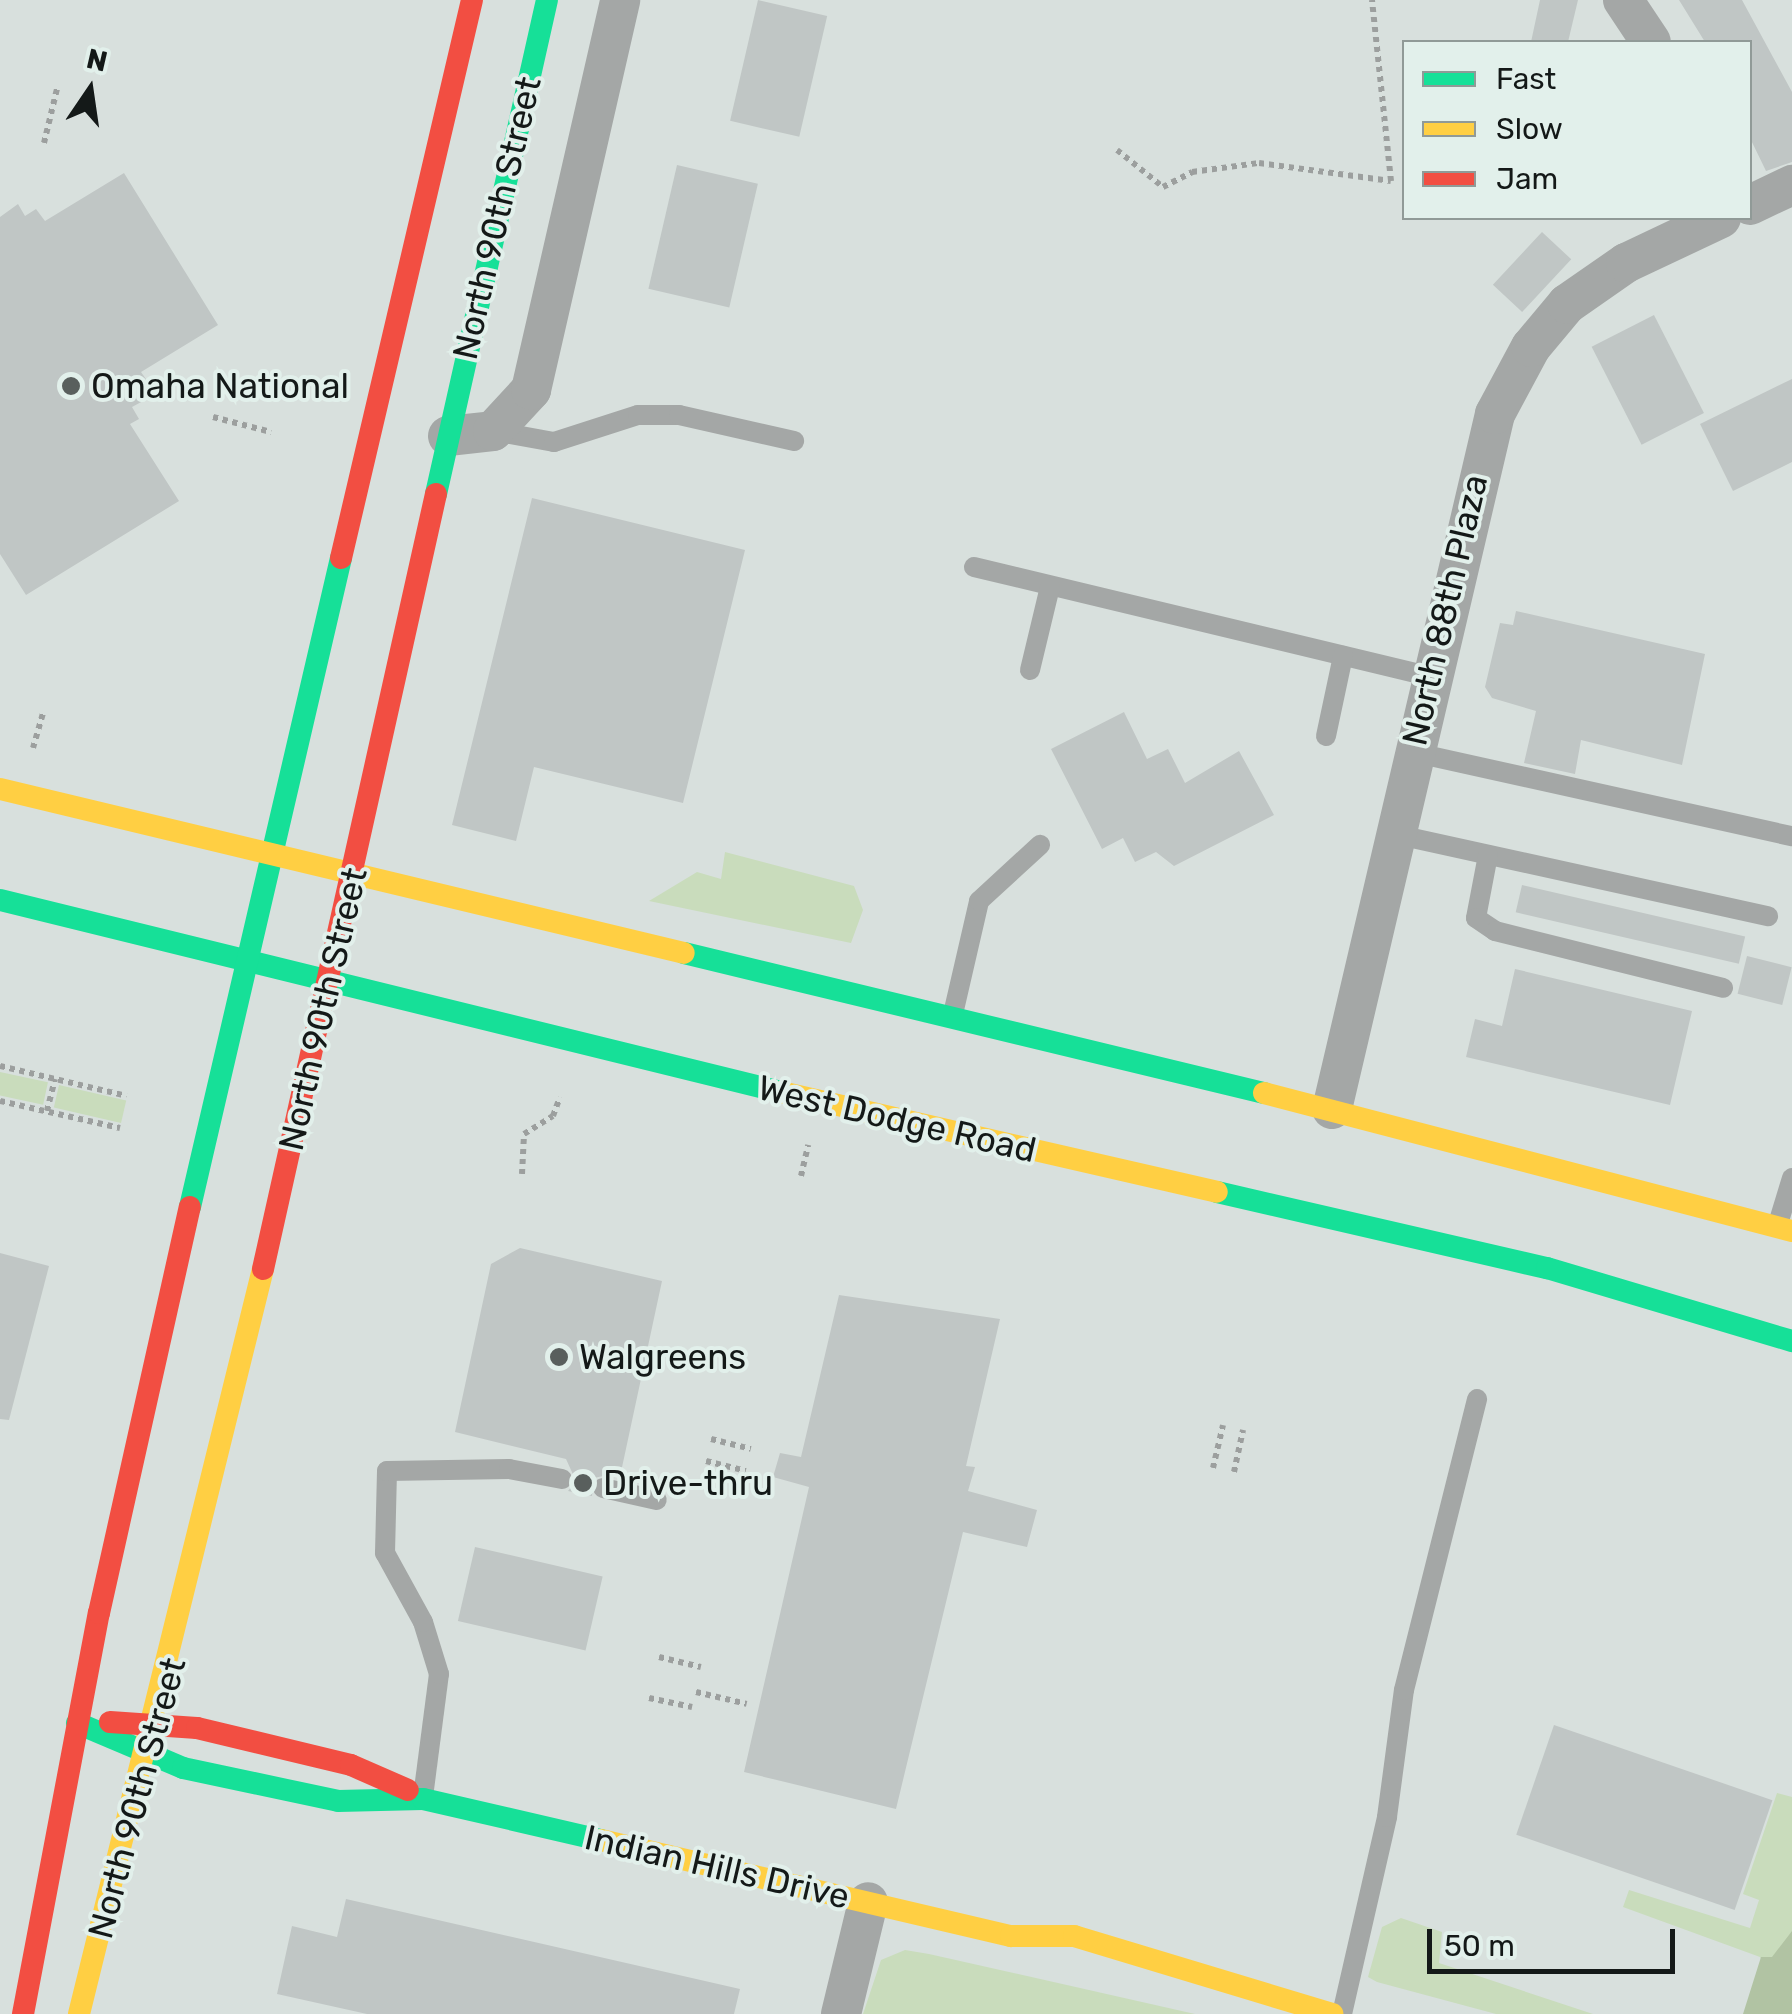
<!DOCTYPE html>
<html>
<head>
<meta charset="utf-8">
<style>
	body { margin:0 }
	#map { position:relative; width:1792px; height:2014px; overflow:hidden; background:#d8e0dd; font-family:Rubik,sans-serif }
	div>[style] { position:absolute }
	.green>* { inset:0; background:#c9dcbc; transform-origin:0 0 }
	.forest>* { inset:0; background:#b1c3a3 }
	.building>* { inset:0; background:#c0c6c5; transform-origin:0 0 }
	.path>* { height:6px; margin-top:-3px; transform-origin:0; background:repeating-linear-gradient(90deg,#9c9f9e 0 5px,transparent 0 10px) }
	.lane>* { height:20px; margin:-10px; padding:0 10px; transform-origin:10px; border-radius:10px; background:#a4a7a6 }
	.street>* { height:40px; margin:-20px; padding:0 20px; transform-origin:20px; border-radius:20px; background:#a4a7a6 }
	.fast>* { height:22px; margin:-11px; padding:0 11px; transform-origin:11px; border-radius:11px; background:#16e098 }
	.slow>* { height:22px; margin:-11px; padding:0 11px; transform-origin:11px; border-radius:11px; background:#ffcf43 }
	.jam>* { height:22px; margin:-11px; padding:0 11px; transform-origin:11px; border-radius:11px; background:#f24e42 }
	.dots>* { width:28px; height:28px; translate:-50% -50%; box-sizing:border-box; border:5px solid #e2f0eb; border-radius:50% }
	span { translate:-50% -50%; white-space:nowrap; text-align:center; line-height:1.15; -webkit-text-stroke:8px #e2f0eb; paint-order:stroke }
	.street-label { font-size:35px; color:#141918 }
	.poi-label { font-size:35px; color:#141918 }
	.left { translate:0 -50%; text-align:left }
	.legend { position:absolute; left:1402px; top:40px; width:350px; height:180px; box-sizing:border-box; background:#e2f0eb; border:2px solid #909a97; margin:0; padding:12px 18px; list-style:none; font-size:30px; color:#141918 }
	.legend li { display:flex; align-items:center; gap:20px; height:50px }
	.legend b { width:50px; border:2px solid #909a97 }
	.north { position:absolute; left:40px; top:40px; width:100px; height:100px; -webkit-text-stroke:8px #e2f0eb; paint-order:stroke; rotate:13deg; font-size:28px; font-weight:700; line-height:40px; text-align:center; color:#141918 }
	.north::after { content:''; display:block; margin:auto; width:35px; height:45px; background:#141918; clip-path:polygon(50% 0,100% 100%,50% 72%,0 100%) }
	.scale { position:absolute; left:1427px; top:1929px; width:248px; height:45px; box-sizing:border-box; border:5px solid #141918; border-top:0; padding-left:12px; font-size:30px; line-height:35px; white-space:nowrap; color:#141918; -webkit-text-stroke:8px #e2f0eb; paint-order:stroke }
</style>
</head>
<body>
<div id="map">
	<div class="green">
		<div style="clip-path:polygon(725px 852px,854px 886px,863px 910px,851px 943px,649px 901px,697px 872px,721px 879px)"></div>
		<div style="left:0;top:1072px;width:49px;height:23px;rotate:12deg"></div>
		<div style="left:59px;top:1085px;width:69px;height:23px;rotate:13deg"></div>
		<div style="clip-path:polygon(1777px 1793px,1792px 1797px,1792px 2014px,1760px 1957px,1623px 1907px,1629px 1890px,1750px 1928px,1759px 1900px,1743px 1894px)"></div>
		<div style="clip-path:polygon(1401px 1918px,1442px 1932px,1439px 1963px,1593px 2014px,1496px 2014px,1377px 1982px,1368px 1977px,1382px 1927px)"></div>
		<div style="clip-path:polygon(905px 1950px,929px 1954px,1195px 2014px,863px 2014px,881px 1960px)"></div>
	</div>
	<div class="forest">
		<div style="clip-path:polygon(1792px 1931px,1792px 2014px,1743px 2014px,1761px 1957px,1772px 1957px)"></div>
	</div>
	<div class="building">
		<div style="left:758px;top:0;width:71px;height:124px;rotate:13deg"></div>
		<div style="clip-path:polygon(1540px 0,1578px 0,1568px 42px,1531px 42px)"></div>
		<div style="clip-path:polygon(1679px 0,1742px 0,1792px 92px,1792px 162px,1766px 171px,1750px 138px,1750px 42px,1705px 42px)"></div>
		<div style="left:677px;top:165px;width:83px;height:127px;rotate:13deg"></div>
		<div style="clip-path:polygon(124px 173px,218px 325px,141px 372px,148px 382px,136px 390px,143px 401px,132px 407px,139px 419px,130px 424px,179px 501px,26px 595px,0 554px,0 217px,18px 204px,25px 216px,36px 209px,45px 221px)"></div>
		<div style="left:1542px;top:232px;width:40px;height:72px;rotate:43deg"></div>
		<div style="left:1654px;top:315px;width:110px;height:70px;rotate:63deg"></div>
		<div style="clip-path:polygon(1792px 379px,1792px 462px,1733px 491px,1700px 424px)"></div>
		<div style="clip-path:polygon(532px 498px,745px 550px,683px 803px,534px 767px,516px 841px,452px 825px)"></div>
		<div style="clip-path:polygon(1516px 611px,1705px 654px,1682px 765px,1581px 740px,1575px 774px,1524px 763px,1536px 711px,1492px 698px,1485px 687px,1500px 623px,1513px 625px)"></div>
		<div style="clip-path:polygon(1124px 712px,1147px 759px,1168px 749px,1185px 783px,1239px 751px,1274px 815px,1174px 866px,1156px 852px,1135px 862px,1123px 838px,1102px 849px,1051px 749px)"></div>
		<div style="left:1522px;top:885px;width:229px;height:28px;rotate:13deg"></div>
		<div style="left:1747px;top:956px;width:46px;height:39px;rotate:14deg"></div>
		<div style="clip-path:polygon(1515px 969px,1692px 1011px,1670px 1105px,1466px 1057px,1475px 1019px,1502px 1026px)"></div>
		<div style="clip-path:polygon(520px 1248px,662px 1281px,621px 1472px,594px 1478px,592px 1496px,568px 1491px,576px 1481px,566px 1459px,455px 1432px,491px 1264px)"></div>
		<div style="clip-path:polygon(0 1253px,49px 1266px,9px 1420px,0 1419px)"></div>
		<div style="clip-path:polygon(839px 1295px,1000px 1319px,966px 1466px,975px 1467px,968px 1491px,1037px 1510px,1027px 1547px,963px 1532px,896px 1809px,744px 1772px,809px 1487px,773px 1477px,780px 1453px,801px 1457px)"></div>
		<div style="left:475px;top:1547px;width:131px;height:76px;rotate:13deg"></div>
		<div style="left:1554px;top:1725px;width:231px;height:116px;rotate:19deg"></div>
		<div style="clip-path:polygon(346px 1899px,740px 1989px,734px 2014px,367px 2014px,277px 1994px,292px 1926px,337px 1937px)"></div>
	</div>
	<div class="path">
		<div style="left:44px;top:143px;width:56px;rotate:-76.5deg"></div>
		<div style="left:1117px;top:150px;width:59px;rotate:38.8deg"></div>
		<div style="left:1163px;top:187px;width:33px;rotate:-27deg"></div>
		<div style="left:1192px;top:172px;width:68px;rotate:-7.7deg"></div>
		<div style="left:1259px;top:163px;width:133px;rotate:7.8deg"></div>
		<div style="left:1391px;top:181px;width:182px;rotate:-96deg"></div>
		<div style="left:222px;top:379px;width:60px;rotate:15.4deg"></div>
		<div style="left:213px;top:417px;width:60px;rotate:14.5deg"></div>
		<div style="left:33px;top:748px;width:36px;rotate:-74deg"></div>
		<div style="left:0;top:1066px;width:130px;rotate:13.3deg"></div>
		<div style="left:0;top:1101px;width:123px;rotate:12.7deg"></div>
		<div style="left:47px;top:1111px;width:33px;rotate:-76deg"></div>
		<div style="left:522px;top:1174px;width:40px;rotate:-87.1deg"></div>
		<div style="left:524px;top:1134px;width:34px;rotate:-32deg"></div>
		<div style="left:553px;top:1116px;width:20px;rotate:-70deg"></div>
		<div style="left:801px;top:1176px;width:32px;rotate:-77deg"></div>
		<div style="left:711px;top:1439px;width:41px;rotate:14deg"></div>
		<div style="left:706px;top:1461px;width:41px;rotate:14deg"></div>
		<div style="left:1213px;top:1468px;width:44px;rotate:-76.9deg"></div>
		<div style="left:1234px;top:1472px;width:43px;rotate:-77.9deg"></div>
		<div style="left:659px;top:1657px;width:43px;rotate:13.4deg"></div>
		<div style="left:696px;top:1692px;width:52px;rotate:13.2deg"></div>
		<div style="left:649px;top:1698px;width:44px;rotate:11.8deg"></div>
	</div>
	<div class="lane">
		<div style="left:493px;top:431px;width:62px;rotate:10.2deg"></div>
		<div style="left:554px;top:442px;width:88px;rotate:-17.8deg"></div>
		<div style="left:638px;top:415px;width:41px"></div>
		<div style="left:679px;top:415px;width:118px;rotate:12.7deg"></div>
		<div style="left:974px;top:567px;width:468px;rotate:13.5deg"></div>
		<div style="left:1030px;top:670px;width:85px;rotate:-76.5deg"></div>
		<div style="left:1326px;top:736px;width:82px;rotate:-78deg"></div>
		<div style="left:1412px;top:752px;width:389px;rotate:12.5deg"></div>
		<div style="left:1394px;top:834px;width:383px;rotate:12.4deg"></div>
		<div style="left:1488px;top:855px;width:64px;rotate:100.8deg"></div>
		<div style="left:1476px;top:918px;width:23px;rotate:34deg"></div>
		<div style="left:1495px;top:931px;width:235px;rotate:14deg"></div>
		<div style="left:953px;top:1014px;width:116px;rotate:-77deg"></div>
		<div style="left:979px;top:901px;width:83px;rotate:-42.6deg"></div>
		<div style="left:1778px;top:1224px;width:48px;rotate:-73.1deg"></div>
		<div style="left:603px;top:1488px;width:55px;rotate:12.5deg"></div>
		<div style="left:423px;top:1797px;width:124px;rotate:-82.6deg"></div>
		<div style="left:439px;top:1674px;width:54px;rotate:-107.1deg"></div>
		<div style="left:423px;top:1622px;width:79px;rotate:-118.8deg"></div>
		<div style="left:385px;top:1553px;width:82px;rotate:-88.6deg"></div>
		<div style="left:387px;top:1471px;width:122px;rotate:-0.9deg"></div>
		<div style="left:509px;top:1469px;width:54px;rotate:10.7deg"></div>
		<div style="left:1342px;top:2014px;width:202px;rotate:-77.1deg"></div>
		<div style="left:1387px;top:1817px;width:128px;rotate:-82.4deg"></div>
		<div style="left:1404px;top:1690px;width:300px;rotate:-75.9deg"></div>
	</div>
	<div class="street">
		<div style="left:1623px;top:0;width:50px;rotate:56.3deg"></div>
		<div style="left:1750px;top:205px;width:47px;rotate:-25.5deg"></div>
		<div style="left:448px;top:436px;width:45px;rotate:-6.3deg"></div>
		<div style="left:493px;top:431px;width:56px;rotate:-47.2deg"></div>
		<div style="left:531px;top:390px;width:400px;rotate:-77.1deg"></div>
		<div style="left:1332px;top:1109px;width:714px;rotate:-76.8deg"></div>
		<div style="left:1495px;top:414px;width:76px;rotate:-61.8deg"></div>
		<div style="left:1531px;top:347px;width:56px;rotate:-50.1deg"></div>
		<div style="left:1567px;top:304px;width:72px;rotate:-34.8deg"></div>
		<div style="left:1626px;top:263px;width:105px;rotate:-25.3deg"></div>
		<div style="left:841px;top:2014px;width:115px;rotate:-76.4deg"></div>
	</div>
	<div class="fast">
		<div style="left:436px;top:494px;width:506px;rotate:-77.34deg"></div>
		<div style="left:0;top:900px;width:804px;rotate:13.81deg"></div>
		<div style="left:684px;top:953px;width:597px;rotate:13.57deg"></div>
		<div style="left:1217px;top:1192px;width:339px;rotate:13deg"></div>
		<div style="left:1547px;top:1268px;width:256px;rotate:16.6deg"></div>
		<div style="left:190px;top:1207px;width:666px;rotate:-76.9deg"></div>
		<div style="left:77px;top:1723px;width:115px;rotate:23deg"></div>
		<div style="left:183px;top:1768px;width:158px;rotate:12deg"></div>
		<div style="left:338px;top:1801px;width:85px;rotate:-1.3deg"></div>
		<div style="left:423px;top:1799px;width:183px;rotate:13deg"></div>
	</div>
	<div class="slow">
		<div style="left:0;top:789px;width:703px;rotate:13.48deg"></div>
		<div style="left:781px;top:1092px;width:447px;rotate:12.9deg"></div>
		<div style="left:1264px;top:1093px;width:546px;rotate:14.65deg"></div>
		<div style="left:601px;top:1840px;width:421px;rotate:13.2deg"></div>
		<div style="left:1011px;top:1936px;width:63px"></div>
		<div style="left:1074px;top:1936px;width:270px;rotate:16.8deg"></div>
		<div style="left:79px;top:2014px;width:767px;rotate:-76.13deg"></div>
	</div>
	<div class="jam">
		<div style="left:341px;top:558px;width:573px;rotate:-76.79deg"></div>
		<div style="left:263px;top:1269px;width:794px;rotate:-77.42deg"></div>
		<div style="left:110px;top:1722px;width:87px;rotate:3.9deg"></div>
		<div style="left:197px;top:1728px;width:158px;rotate:13.5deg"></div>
		<div style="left:351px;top:1765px;width:62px;rotate:23.7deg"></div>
		<div style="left:23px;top:2014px;width:408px;rotate:-79.3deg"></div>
		<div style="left:99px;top:1613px;width:416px;rotate:-77.4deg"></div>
	</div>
	<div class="dots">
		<div style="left:71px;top:386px;background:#595f5d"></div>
		<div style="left:559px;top:1357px;background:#595f5d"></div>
		<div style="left:583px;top:1483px;background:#595f5d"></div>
	</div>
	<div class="street-label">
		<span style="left:497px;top:218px;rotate:-77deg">North 90th Street</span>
		<span style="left:1445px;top:610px;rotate:-77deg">North 88th Plaza</span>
		<span style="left:323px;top:1009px;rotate:-77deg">North 90th Street</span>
		<span style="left:897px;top:1119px;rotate:13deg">West Dodge Road</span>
		<span style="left:137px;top:1798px;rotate:-75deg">North 90th Street</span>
		<span style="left:717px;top:1867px;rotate:13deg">Indian Hills Drive</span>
	</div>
	<div class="poi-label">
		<span class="left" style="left:91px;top:386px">Omaha National</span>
		<span class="left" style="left:579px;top:1357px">Walgreens</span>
		<span class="left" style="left:603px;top:1483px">Drive-thru</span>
	</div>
	<ul class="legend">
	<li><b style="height:12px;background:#16e098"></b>Fast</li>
	<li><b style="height:12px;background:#ffcf43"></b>Slow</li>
	<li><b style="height:12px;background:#f24e42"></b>Jam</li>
	</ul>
	<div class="north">N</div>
	<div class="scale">50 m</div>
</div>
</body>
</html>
